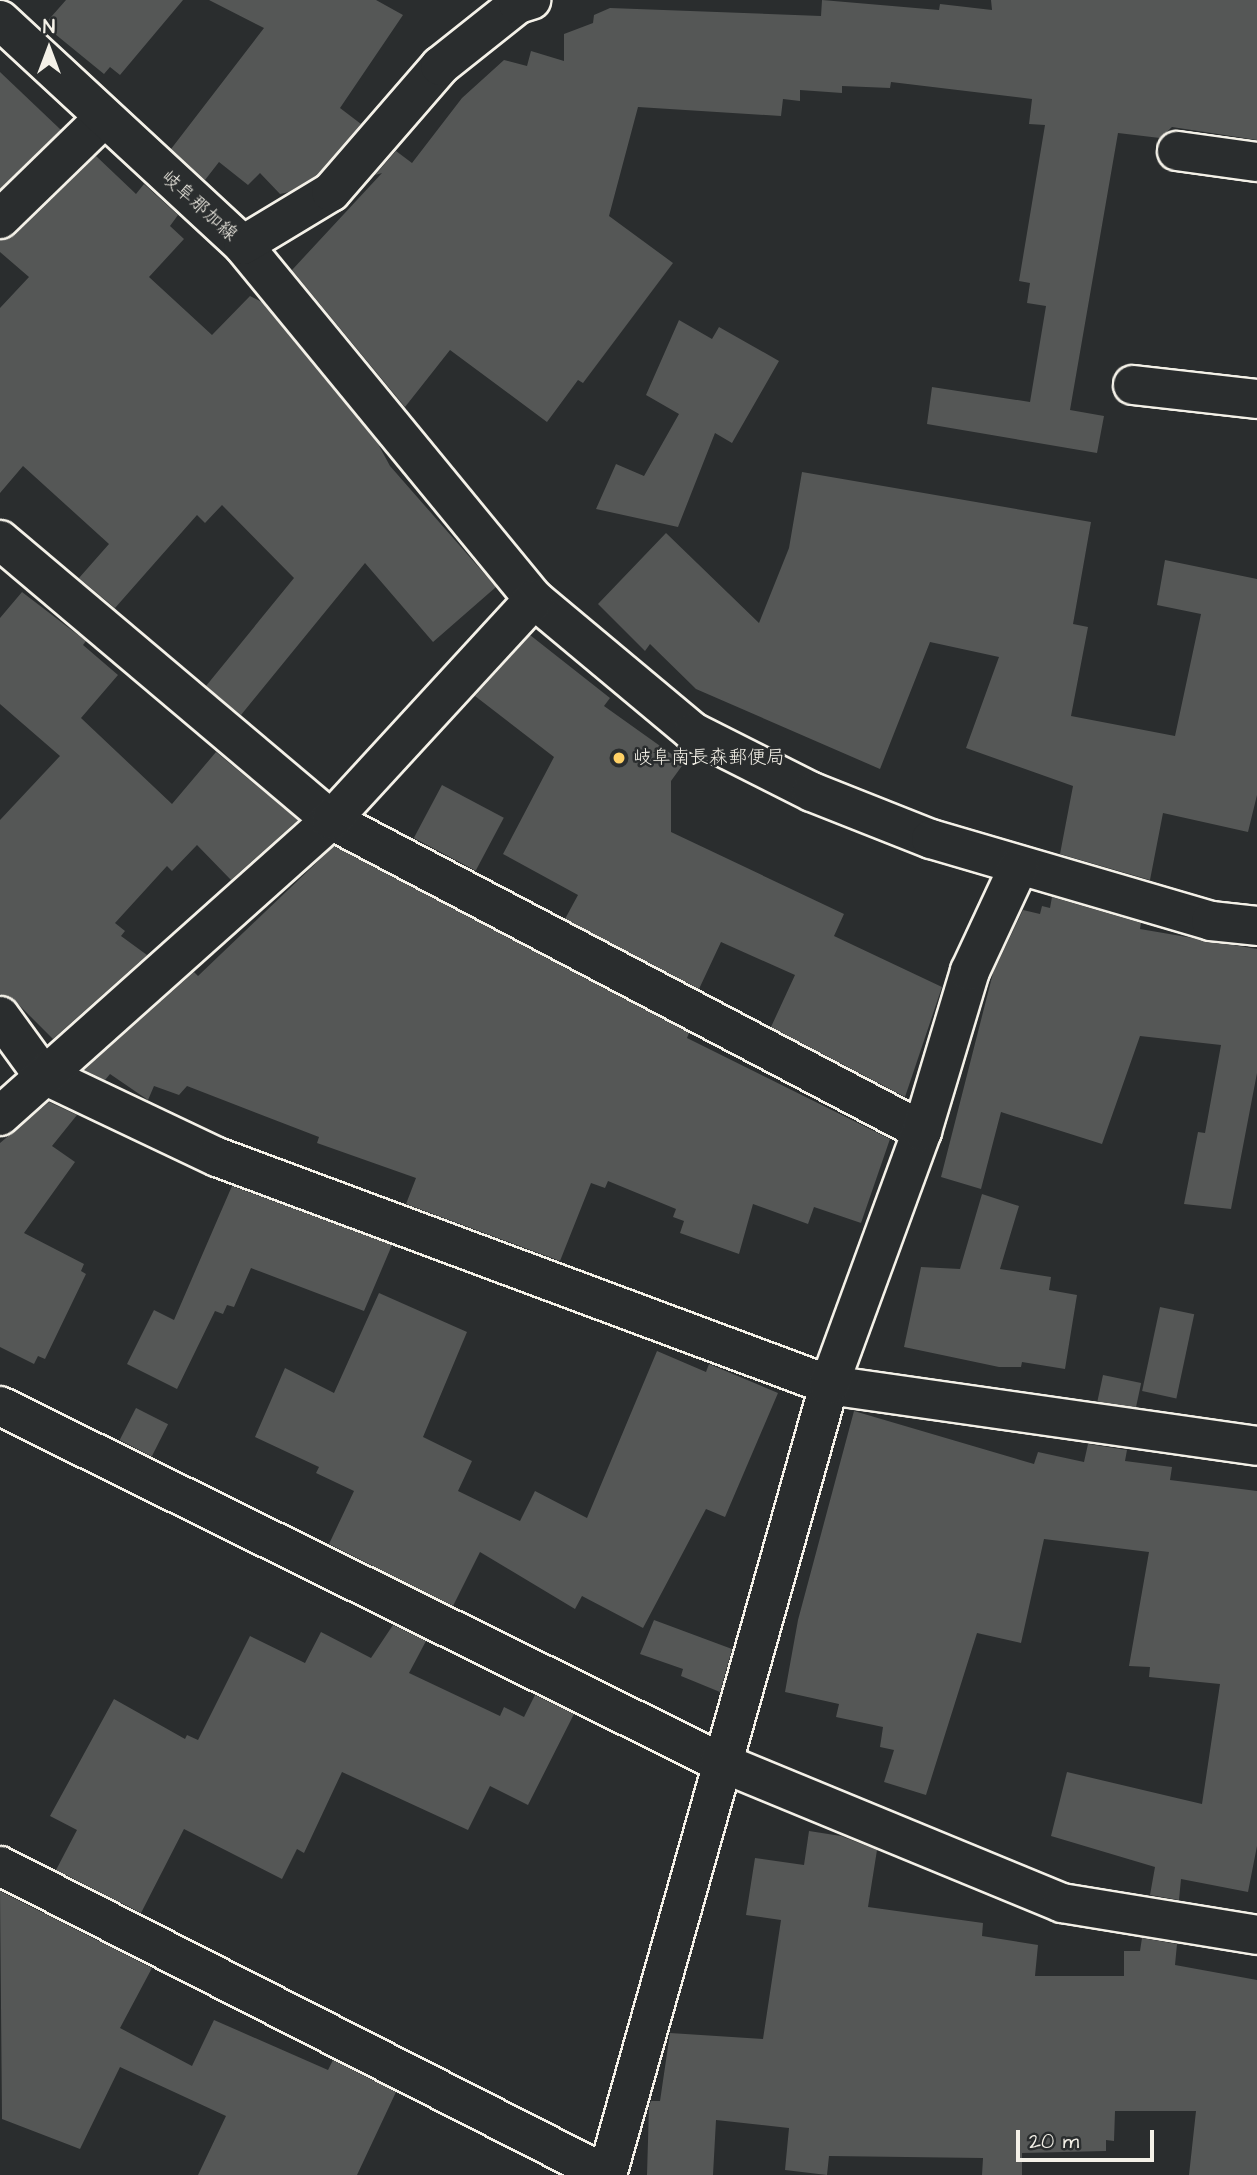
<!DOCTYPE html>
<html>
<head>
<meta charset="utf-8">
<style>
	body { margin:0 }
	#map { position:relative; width:1257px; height:2175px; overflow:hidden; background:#2a2d2e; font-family:"Architects Daughter","Klee One",sans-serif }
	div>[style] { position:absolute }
	.building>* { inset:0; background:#555756; transform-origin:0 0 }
	.roads { filter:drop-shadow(2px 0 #f4f1e8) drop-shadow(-2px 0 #f4f1e8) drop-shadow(0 2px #f4f1e8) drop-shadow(0 -2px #f4f1e8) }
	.minor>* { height:38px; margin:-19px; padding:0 19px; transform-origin:19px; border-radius:19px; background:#2a2d2e }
	.secondary>* { height:38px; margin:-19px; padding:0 19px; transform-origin:19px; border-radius:19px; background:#2a2d2e }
	.dots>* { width:19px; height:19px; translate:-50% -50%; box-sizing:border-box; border:4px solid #2a2d2e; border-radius:50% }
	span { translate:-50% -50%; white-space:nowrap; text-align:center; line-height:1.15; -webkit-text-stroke:5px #2a2d2e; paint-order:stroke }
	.street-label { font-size:19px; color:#f4f1e8 }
	.poi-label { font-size:19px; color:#f4f1e8 }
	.left { translate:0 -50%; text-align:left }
	.north { position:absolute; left:14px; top:14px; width:70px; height:70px; -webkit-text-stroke:5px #2a2d2e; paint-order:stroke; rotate:0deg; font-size:19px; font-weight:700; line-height:28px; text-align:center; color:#f4f1e8 }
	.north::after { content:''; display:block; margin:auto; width:24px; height:32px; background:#f4f1e8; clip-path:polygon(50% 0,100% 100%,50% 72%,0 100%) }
	.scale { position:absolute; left:1016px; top:2130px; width:138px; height:32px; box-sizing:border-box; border:4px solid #f4f1e8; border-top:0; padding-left:9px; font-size:21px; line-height:24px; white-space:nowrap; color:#f4f1e8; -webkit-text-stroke:5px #2a2d2e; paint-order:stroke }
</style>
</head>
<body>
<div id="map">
	<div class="building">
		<div style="clip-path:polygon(66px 0,183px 0,120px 75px,110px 67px,104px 74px,44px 25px)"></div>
		<div style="clip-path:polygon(209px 0,376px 0,403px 15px,340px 108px,361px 124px,317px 175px,289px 192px,280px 194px,260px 173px,248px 185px,219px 162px,205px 180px,171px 149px,264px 28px)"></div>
		<div style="clip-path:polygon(822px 0,939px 10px,940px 4px,992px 10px,991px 0,1257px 0,1257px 140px,1172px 127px,1160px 138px,1118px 133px,1070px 410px,1104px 416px,1097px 453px,927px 424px,932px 387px,1030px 402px,1046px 306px,1027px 303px,1030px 283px,1019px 281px,1045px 125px,1029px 124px,1032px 99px,891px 82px,890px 88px,842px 86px,842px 93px,800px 90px,800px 101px,783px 99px,781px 116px,638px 107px,609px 216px,673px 263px,583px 383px,578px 380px,547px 422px,450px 350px,405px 407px,292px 270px,382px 173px,375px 175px,396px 151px,412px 163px,462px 98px,504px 60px,527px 66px,531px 51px,564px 61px,564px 34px,593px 23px,594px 15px,610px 8px,821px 16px)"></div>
		<div style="clip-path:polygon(0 72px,61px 130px,0 189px)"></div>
		<div style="clip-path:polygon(96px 156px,136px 194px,144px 184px,178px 215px,170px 226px,184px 239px,149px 277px,212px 335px,250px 296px,262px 302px,377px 442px,390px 466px,496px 587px,433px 642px,365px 563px,241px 715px,206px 686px,294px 578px,222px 505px,205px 523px,197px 515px,115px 608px,79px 578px,109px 544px,23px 466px,0 493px,0 308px,29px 277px,0 252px,0 240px,15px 235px)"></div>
		<div style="clip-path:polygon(679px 320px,712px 339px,719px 327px,779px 361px,732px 443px,715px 433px,678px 527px,596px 509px,616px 464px,644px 476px,679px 414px,646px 395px)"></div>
		<div style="clip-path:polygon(802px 472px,1091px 522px,1073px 624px,1088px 627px,1071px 716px,1175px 736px,1201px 614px,1157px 605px,1165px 560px,1257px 579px,1257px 795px,1248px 832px,1163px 813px,1150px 880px,1060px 854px,1073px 786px,966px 748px,999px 657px,930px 642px,880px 769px,696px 689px,650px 644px,645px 651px,598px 604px,666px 533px,759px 623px,789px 548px)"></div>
		<div style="clip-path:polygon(22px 592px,86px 641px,83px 645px,118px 675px,81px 718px,172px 804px,216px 752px,298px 820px,231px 880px,197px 845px,172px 871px,167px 866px,115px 923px,125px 931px,121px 936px,147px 955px,53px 1039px,17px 1003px,0 994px,0 820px,60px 756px,0 704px,0 618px)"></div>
		<div style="clip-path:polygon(530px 635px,610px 698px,604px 706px,684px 763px,671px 781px,671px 832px,844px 914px,834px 936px,942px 987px,905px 1097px,771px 1027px,795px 975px,721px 942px,699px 989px,565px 919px,578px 895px,503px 854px,554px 757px,475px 696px)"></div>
		<div style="left:442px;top:785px;width:70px;height:60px;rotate:28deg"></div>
		<div style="clip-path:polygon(334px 846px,689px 1033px,687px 1038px,890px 1139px,861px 1223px,814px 1207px,808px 1224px,753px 1204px,739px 1254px,680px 1233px,684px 1221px,673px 1217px,676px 1209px,608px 1181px,605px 1188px,591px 1183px,560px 1261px,406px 1204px,416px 1178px,317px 1143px,319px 1137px,187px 1086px,179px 1095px,154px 1086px,148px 1100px,110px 1074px,105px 1080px,84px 1070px,194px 972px,198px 976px)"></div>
		<div style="clip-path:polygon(1052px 897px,1141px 923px,1140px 929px,1257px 949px,1257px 1073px,1231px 1209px,1184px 1204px,1198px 1132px,1205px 1133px,1221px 1045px,1140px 1036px,1102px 1144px,1001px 1112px,981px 1189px,941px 1177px,993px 973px,1023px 910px,1040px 914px,1042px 906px,1050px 908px)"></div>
		<div style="clip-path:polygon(49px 1102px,77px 1115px,52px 1146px,75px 1162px,24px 1233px,84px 1264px,81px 1271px,86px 1274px,45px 1359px,38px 1356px,34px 1364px,0 1347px,0 1143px)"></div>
		<div style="clip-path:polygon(232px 1186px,392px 1245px,364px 1311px,251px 1268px,234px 1307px,227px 1305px,223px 1314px,215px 1311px,177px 1389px,127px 1364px,154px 1310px,174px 1320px)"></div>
		<div style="clip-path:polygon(982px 1194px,1019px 1206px,1000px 1269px,1051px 1277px,1049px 1290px,1077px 1295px,1065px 1369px,1022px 1362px,1021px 1367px,999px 1367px,904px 1347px,921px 1267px,960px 1269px)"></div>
		<div style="clip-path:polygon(379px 1293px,467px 1332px,423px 1437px,472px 1461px,458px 1491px,520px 1521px,535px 1491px,587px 1518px,657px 1351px,706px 1372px,709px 1364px,778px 1393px,725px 1517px,706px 1509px,643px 1628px,582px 1596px,575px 1609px,480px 1552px,453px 1606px,329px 1544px,354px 1491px,316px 1473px,319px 1467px,255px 1437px,285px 1368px,334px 1393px)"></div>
		<div style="left:1160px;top:1307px;width:35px;height:86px;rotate:12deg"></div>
		<div style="left:1103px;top:1375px;width:39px;height:27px;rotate:12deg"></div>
		<div style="left:136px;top:1408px;width:36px;height:36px;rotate:27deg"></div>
		<div style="clip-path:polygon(854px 1411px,1034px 1464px,1038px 1452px,1084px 1462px,1088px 1444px,1127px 1450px,1125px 1461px,1172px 1467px,1170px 1480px,1257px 1491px,1257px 1846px,1248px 1892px,1181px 1879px,1179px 1900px,1150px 1895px,1155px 1867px,1051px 1836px,1067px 1772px,1202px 1804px,1220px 1684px,1149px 1677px,1150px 1667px,1129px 1666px,1149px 1552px,1044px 1539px,1021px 1643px,977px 1633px,926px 1795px,884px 1782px,894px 1750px,880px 1747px,883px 1727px,836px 1717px,839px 1704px,785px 1692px,798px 1620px)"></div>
		<div style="clip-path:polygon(654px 1620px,732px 1649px,720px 1692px,681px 1676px,683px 1669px,640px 1654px)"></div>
		<div style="clip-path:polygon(393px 1625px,426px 1641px,409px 1673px,500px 1716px,504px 1707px,524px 1717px,535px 1695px,574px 1714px,528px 1805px,490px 1786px,468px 1830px,342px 1772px,304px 1853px,297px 1849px,282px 1879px,184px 1829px,141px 1913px,56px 1870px,77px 1830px,50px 1816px,114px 1699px,185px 1739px,187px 1735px,198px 1740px,250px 1636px,305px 1663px,321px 1632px,371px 1658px)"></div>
		<div style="clip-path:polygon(809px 1831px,841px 1836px,877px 1850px,868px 1907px,983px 1923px,982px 1936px,1038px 1945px,1035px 1976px,1124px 1976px,1124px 1951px,1140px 1951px,1142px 1938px,1177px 1944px,1175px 1965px,1257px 1980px,1257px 2175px,1189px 2175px,1196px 2111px,1115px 2111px,1114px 2141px,1106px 2140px,1106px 2151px,1022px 2153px,1022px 2175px,982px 2175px,983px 2158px,829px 2156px,827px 2175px,785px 2170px,789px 2128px,716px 2120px,713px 2175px,647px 2175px,649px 2106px,651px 2101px,660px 2101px,670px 2033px,763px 2039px,781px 1920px,746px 1915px,755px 1858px,804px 1865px)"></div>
		<div style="clip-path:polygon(0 1891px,152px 1968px,120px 2028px,192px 2066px,214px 2020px,328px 2070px,333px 2060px,396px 2092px,357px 2175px,198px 2175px,226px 2116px,120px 2067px,80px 2149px,2px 2119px)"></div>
	</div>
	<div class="roads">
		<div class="minor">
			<div style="left:1177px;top:151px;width:81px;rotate:7.8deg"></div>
			<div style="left:0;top:219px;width:145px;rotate:-44.2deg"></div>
			<div style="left:243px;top:245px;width:458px;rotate:50.6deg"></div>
			<div style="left:534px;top:599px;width:207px;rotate:39.9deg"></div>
			<div style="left:693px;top:732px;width:133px;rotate:26.8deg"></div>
			<div style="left:812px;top:792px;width:128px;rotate:21.6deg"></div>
			<div style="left:931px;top:839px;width:292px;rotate:16.3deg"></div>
			<div style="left:1211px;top:921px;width:46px;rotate:6.2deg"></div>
			<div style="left:1133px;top:385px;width:125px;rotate:6.4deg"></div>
			<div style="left:0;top:540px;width:434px;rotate:40.2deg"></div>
			<div style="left:331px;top:820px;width:668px;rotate:27.75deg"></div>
			<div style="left:0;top:1016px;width:72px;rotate:54.1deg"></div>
			<div style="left:42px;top:1074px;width:194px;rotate:25.4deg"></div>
			<div style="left:217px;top:1157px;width:653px;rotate:20.43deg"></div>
			<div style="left:829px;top:1385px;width:432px;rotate:8.1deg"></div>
			<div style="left:0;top:1116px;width:444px;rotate:-41.8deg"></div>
			<div style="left:331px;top:820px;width:300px;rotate:-47.4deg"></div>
			<div style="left:0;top:1406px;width:803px;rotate:26.31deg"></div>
			<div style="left:720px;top:1762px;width:370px;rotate:22.4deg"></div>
			<div style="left:1062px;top:1903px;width:198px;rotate:9.3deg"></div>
			<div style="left:0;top:1866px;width:681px;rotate:26.98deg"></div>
			<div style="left:607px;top:2175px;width:821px;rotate:-74.3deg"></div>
			<div style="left:829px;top:1385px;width:270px;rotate:-69.9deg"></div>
			<div style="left:922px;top:1131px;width:167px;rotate:-73.3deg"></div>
			<div style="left:970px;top:971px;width:116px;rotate:-65deg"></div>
		</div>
		<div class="secondary">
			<div style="left:0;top:20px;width:331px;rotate:42.8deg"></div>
			<div style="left:243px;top:245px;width:103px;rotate:-31.1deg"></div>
			<div style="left:331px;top:192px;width:167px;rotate:-49.1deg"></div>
			<div style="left:440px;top:66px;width:100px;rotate:-38.5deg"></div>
			<div style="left:518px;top:4px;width:14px;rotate:-17deg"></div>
		</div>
	</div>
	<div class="dots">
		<div style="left:619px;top:758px;background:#ffd166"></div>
	</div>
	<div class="street-label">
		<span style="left:199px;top:206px;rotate:42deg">岐阜那加線</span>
	</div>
	<div class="poi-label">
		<span class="left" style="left:633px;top:758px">岐阜南長森郵便局</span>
	</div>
	<div class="north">N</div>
	<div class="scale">20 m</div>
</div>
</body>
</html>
